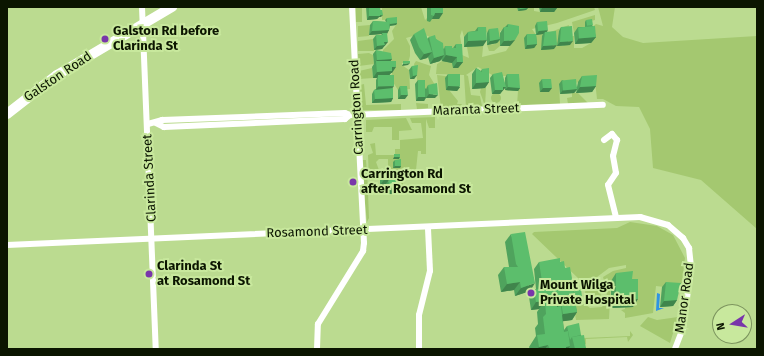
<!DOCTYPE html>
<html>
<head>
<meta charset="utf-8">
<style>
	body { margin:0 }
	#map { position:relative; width:764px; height:356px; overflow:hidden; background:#bbdb90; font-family:"Fira Sans",sans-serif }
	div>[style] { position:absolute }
	.green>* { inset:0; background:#a4c870; transform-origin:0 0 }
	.round { border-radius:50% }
	.water>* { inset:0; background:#2f94e3 }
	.minor>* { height:6px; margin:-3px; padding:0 3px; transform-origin:3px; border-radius:3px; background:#fff }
	.primary>* { height:10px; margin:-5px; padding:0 5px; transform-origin:5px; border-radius:5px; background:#fff }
	.wall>* { inset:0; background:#4fa35d }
	.shaded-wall>* { inset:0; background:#40854c }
	.building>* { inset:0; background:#5cbe6c; transform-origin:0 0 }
	.dots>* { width:11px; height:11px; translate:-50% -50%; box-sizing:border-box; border:2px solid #c8e89d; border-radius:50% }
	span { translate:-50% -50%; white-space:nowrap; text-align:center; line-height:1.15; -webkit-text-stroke:4px #c8e89d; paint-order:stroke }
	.poi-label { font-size:13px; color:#0b1500; font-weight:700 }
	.left { translate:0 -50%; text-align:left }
	.street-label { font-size:13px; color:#0b1500 }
	.frame { position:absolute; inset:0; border:8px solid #0b1500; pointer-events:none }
	.north { position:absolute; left:712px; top:304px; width:40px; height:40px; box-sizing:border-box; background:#c8e89d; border:1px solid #7c945e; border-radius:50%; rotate:258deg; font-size:11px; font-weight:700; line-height:16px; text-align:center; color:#0b1500 }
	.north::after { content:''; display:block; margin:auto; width:14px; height:18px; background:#7936aa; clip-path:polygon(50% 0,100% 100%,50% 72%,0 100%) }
</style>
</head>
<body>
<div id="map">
	<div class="green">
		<div style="left:356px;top:7px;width:6px;height:15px"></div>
		<div style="clip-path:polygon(382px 7px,421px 7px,425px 20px,438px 7px,517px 7px,518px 11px,526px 7px,534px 7px,534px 11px,540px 12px,554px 7px,594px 7px,595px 10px,557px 23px,532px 29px,536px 35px,548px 33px,569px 25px,568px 30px,557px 45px,563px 46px,570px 36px,574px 36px,574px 48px,582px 48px,591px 43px,591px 32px,574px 33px,572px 22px,595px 15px,595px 20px,591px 21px,592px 27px,596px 24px,603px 26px,598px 7px,615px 7px,612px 27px,623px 37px,643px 43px,757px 36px,757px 229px,701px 180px,653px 168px,650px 129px,639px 107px,616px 106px,603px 99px,597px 99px,595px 81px,559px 84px,560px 104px,517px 105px,518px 91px,507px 76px,494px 76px,478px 67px,466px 75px,468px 76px,471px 95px,480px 96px,482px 106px,466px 107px,464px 75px,436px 74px,437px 64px,442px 61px,452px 63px,462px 55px,469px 58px,467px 47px,484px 38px,482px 57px,506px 51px,512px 42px,503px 30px,500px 31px,500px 46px,494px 51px,489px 51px,487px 45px,495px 44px,495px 32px,474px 33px,464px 37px,462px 30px,460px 36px,462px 48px,458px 46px,446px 50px,428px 36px,420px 34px,406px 38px,410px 46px,410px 56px,408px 63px,402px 63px,402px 65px,409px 70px,410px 89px,398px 90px,391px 79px,392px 73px,383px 56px,383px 50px,394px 39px,392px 31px,396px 25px,395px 19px,382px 20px)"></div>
		<div style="clip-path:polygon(370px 25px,369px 36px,358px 37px,358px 26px)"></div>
		<div style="clip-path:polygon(373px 39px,374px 51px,358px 51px,358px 41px)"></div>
		<div style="clip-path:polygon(369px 53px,373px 55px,374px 64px,359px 66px,358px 54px)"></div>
		<div style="clip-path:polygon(416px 61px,431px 66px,429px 75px,435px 85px,425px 89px,418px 84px,414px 64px)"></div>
		<div style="clip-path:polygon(372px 68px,373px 78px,359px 79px,359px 71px)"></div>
		<div style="clip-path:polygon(437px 75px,446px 76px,446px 90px,449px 90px,458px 101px,457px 104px,462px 104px,460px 107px,441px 108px)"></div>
		<div style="clip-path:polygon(364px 84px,366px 105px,401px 104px,401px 110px,363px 110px,361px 106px,360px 85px)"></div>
		<div style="clip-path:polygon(481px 88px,486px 88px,485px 106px,480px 92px)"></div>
		<div style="clip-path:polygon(572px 93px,578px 93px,588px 103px,568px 104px,567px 98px,572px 97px)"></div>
		<div class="round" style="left:491px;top:93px;width:10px;height:10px"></div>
		<div style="clip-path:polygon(416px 103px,428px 104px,428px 108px,417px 109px)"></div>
		<div style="clip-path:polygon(evenodd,435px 117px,435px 128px,429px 128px,426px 119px,426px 154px,421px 154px,421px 151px,418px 151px,416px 170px,393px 172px,393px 176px,378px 175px,377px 179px,369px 180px,368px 155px,373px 153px,370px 144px,375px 143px,376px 155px,395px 155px,395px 149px,400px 149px,400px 140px,423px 138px,421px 123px,412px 123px,410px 118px,435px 117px,379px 159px,388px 159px,388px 169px,379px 170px,376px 162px,379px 159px)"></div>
		<div style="clip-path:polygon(406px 118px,412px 130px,399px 131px,399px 140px,392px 140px,392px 127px,374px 127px,372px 132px,366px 132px,366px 120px)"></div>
		<div style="clip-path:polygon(363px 160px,366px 160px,368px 188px,364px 189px)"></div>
		<div style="clip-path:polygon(403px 183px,404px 195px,395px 195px,396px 184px)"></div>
		<div style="clip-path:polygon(364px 193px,368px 193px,369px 218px,367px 222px)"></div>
		<div style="clip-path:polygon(630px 222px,657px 226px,673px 235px,685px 258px,681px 289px,656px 286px,653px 313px,625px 318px,625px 313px,621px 310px,625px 309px,625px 307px,611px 281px,609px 319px,576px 320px,573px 302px,581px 301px,590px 308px,602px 307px,606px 301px,607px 291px,603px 277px,613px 271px,626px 268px,626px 265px,609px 268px,597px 277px,579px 279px,532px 234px,534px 232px,617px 228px)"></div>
		<div class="round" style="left:585px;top:285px;width:16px;height:16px"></div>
		<div style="clip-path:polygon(648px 317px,657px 320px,678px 317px,670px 343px,640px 326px)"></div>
		<div style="clip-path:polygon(630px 331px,633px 335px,628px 342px,627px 337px,586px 339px,586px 344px,585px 344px,583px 334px,584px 338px,630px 336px)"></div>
	</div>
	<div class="water">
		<div style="clip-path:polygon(657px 293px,660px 294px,659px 308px,664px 308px,656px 311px)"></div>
	</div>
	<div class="minor">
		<div style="left:142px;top:7px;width:342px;rotate:87.7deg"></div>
		<div style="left:156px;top:123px;width:9px;rotate:27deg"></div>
		<div style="left:164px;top:127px;width:181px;rotate:-2.5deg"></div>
		<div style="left:345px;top:119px;width:6px;rotate:-39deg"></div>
		<div style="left:148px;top:124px;width:15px;rotate:-16deg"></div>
		<div style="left:162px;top:120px;width:183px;rotate:-2.2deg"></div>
		<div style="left:345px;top:113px;width:5px;rotate:22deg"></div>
		<div style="left:350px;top:115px;width:253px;rotate:-2.3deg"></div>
		<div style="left:604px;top:140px;width:10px;rotate:-37deg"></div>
		<div style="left:612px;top:134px;width:8px;rotate:50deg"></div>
		<div style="left:617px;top:140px;width:16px;rotate:104deg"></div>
		<div style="left:613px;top:156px;width:17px;rotate:80deg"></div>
		<div style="left:616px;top:173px;width:14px;rotate:124deg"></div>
		<div style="left:608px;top:185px;width:34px;rotate:76deg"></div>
		<div style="left:7px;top:245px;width:634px;rotate:-2.53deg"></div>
		<div style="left:640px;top:217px;width:29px;rotate:16deg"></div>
		<div style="left:668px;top:225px;width:20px;rotate:41deg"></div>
		<div style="left:683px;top:238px;width:12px;rotate:59deg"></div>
		<div style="left:689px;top:248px;width:20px;rotate:84deg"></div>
		<div style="left:691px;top:268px;width:61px;rotate:97.6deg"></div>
		<div style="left:683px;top:328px;width:22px;rotate:111deg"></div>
		<div style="left:317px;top:349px;width:25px;rotate:-88deg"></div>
		<div style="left:318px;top:324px;width:86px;rotate:-58.3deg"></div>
		<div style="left:363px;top:251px;width:8px;rotate:-83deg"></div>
		<div style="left:364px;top:243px;width:236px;rotate:-92.9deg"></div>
		<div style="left:419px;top:349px;width:34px;rotate:-90deg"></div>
		<div style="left:419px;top:315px;width:45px;rotate:-76deg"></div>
		<div style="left:430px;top:271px;width:43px;rotate:-92.7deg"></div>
	</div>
	<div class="primary">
		<div style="left:7px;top:114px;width:63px;rotate:-38deg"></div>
		<div style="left:57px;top:75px;width:134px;rotate:-30.6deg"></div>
	</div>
	<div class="wall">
		<div style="clip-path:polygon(366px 7px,380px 7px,381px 17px,379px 17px,377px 19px,367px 20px)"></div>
		<div style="clip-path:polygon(427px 7px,443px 7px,439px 19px,432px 19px,430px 22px,427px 21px)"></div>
		<div style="clip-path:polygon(517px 7px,527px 7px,528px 8px,526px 10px,518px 11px)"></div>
		<div style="clip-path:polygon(539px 7px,557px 7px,557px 8px,554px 12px,540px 12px)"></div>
		<div style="clip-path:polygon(387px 18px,397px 23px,396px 25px,390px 26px,389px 30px,387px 33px,385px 46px,384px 46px,382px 49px,374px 50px,373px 39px,376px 35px,381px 35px,382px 34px,369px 35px,370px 25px,373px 21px,386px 22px,385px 20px)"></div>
		<div style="clip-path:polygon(586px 20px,593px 26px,596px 37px,591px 43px,575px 44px,574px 33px,578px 27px,585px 27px,585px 22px)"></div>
		<div style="clip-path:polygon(537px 22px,547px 31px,554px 49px,541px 50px,542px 36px,543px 34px,536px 35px,537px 44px,534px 48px,525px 49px,524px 38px,527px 34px,536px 34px,535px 26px)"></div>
		<div style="clip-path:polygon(508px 24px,510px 46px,500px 46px,500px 40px,497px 43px,487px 45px,487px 33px,489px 29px,500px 38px,500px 33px,504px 27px,505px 27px)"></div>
		<div style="clip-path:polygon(478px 27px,483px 46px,464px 47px,464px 37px,468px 32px,475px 31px)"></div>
		<div style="clip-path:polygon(561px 27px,570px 45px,557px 46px,559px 31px)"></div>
		<div style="clip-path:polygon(414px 34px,427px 39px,429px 37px,436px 39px,444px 49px,445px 46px,453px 48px,456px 44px,463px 62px,458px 68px,453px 68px,452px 63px,442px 61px,441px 59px,440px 61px,430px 64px,428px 57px,427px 58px,420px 60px,415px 53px,410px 40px)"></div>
		<div style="clip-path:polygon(376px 50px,392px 59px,390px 61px,392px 73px,391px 73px,389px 75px,392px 88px,393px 98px,391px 102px,372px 103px,372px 94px,374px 90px,376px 89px,376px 80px,377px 78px,373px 78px,372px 67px,374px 64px,373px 54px)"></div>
		<div style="clip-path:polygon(412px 66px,417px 75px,414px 79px,410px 79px,409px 70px)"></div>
		<div style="clip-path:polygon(476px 68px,481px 71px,482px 69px,489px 82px,485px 88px,472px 89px,472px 74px)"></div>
		<div style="clip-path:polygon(448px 74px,460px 87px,457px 91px,446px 90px,445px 78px)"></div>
		<div style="clip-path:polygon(493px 74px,505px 83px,505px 78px,507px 74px,520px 88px,518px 91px,505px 90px,505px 87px,500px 94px,492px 94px,490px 78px)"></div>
		<div style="clip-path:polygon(582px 76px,596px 86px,592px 92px,576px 93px,577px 90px,574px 93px,560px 94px,559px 84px,562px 80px,577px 87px,578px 82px)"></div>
		<div style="clip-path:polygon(542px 79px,549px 92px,540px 92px,539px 83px)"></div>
		<div style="clip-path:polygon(418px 80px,426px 89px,428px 85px,435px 98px,426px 98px,424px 101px,416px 101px,415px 84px)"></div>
		<div style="clip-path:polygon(400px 86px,405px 99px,398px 99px,398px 90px)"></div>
		<div style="clip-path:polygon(395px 160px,401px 166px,400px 168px,393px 168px,393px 162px)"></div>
		<div style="clip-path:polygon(384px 170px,394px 194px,384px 194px,384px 193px,383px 194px,378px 194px,378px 188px,379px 186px,384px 186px,380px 185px,380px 176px)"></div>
		<div style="clip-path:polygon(511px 234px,530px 291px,515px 296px,514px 290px,501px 292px,498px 275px,504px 267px,509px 267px,505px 242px)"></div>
		<div style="clip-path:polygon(539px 262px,560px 262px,565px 268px,573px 287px,574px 291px,579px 301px,575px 302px,577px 312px,572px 320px,563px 321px,564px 330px,567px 326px,581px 335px,586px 349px,530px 349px,529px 347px,536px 336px,535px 328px,538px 324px,537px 312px,539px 309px,531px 310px,529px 297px,534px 290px,536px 289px,534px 269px)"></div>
		<div style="clip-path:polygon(616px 273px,633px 307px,611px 308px,611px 281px)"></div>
		<div style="clip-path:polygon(666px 282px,677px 300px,673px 306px,660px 307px,662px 287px)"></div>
	</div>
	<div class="shaded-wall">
		<div style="clip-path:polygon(528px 8px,526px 10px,518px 11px,520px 9px)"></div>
		<div style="clip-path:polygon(542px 8px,557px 8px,554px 12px,540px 12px)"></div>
		<div style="clip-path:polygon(435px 13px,443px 13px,439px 19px,432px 19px)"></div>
		<div style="clip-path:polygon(383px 15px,381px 17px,379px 17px,377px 19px,367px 20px,369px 16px)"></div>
		<div style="clip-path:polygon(397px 23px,396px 25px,386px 26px,388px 24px)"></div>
		<div style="clip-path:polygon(389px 30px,387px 34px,382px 33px,382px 34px,369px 35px,372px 31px)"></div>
		<div style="clip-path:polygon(548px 30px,545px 34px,545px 32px,543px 34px,536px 35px,539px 31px)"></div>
		<div style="clip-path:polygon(596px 37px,591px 43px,575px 44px,579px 38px)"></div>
		<div style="clip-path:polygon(500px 39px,497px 43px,487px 45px,490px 41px)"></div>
		<div style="clip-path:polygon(487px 40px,483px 46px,464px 47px,468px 41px)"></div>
		<div style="clip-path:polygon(515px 40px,510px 46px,500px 46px,504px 41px)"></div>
		<div style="clip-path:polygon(573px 41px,570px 45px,557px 46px,560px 42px)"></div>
		<div style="clip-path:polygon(384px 42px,388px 42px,382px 49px,374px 50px,377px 46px)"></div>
		<div style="clip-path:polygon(537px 44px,534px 48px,525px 49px,527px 45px)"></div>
		<div style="clip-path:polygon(557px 45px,554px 49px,541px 50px,543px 46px)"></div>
		<div style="clip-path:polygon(432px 52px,427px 58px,420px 60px,424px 54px)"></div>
		<div style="clip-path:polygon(444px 55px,440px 61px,430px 64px,434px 58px)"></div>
		<div style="clip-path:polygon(446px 55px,457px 57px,452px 63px,442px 61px)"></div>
		<div style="clip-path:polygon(392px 59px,389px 63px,376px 61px,374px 64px,377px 60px)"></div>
		<div style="clip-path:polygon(457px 62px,463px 62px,458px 68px,453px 68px)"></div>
		<div style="clip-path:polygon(410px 63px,408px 65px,402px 66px,403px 64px)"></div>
		<div style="clip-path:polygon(392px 67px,396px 67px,392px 73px,391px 73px,388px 77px,378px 76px,377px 78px,373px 78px,377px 72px)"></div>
		<div style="clip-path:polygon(417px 75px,414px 79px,410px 79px,413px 76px)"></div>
		<div style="clip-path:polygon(489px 82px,485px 88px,472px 89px,476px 83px)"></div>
		<div style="clip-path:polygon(394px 86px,391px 90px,375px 91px,378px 87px)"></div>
		<div style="clip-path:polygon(448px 86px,460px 87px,457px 91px,446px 90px)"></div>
		<div style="clip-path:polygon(596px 86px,592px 92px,576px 93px,580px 87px)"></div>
		<div style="clip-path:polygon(503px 87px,506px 87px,500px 94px,492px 94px,495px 90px)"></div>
		<div style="clip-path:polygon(508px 87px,520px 88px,518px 91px,505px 90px)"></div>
		<div style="clip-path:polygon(543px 88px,552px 88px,549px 92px,540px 92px)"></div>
		<div style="clip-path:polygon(577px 89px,574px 93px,560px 94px,563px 90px)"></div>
		<div style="clip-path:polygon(429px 94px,438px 95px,435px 98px,426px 98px)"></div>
		<div style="clip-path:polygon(401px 95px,408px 95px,405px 99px,398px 99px)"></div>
		<div style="clip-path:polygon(418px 97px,426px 97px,424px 101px,416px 101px)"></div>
		<div style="clip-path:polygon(393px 98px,391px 102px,372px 103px,375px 99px)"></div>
		<div style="clip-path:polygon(394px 157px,400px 157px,399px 159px,393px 159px)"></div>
		<div style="clip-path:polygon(395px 166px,401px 166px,400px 168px,393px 168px)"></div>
		<div style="clip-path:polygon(402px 174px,406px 174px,405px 176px,401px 176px)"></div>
		<div style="clip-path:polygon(384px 180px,389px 180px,384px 186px,380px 185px)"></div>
		<div style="clip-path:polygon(388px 188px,398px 188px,394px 194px,384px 194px)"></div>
		<div style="clip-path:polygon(379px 192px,385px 192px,383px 194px,378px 194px)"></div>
		<div style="clip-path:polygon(520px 282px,514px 290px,501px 292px,507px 284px)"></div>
		<div style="clip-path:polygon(535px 283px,530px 291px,515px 296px,521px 288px)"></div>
		<div style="clip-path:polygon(582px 297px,579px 301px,573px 302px,575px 298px)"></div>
		<div style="clip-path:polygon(638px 299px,633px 307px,611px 308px,616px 300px)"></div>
		<div style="clip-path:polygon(677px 300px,673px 306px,660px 307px,664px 301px)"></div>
		<div style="clip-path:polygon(544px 301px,539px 309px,531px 310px,536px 302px)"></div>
		<div style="clip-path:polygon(561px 302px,556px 310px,552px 310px,557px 303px)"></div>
		<div style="clip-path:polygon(577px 312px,572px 320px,558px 322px,563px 314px)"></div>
		<div style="clip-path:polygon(548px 345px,545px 349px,537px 349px,539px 347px)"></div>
		<div style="clip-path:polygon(570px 346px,568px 349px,564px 349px,566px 347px)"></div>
	</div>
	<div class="building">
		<div style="left:369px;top:7px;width:11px;height:9px"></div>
		<div style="clip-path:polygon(431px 7px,443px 7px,443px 13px,435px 13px,434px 16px,431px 15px)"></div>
		<div style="clip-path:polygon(519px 7px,527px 7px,528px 8px,520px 9px)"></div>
		<div style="left:542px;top:7px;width:15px;height:1px"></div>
		<div style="clip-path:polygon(380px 10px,382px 10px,383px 15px,380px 15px)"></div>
		<div style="clip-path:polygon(397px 17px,397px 23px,390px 24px,390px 22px,387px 22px,387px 18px)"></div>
		<div style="left:592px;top:19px;width:6px;height:6px;rotate:81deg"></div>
		<div style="clip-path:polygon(373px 21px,390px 22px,389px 30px,372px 31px)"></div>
		<div style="left:547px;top:21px;width:9px;height:10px;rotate:84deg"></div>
		<div style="clip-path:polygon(508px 24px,519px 26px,519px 33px,515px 40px,504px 41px,504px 27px,508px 27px)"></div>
		<div style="clip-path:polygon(572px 26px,573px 41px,560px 42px,561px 27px)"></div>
		<div style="left:595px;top:26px;width:11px;height:17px;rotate:85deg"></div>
		<div style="clip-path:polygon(478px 27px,486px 27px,487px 40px,468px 41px,468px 32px,478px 31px)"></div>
		<div style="clip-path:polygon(424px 28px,432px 52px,424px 54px,419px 47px,414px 34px)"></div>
		<div style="clip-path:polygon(498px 28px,500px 39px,490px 41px,489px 29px)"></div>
		<div style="clip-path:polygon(556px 31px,557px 45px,543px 46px,545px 32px)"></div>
		<div style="clip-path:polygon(382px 33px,387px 33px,388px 42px,384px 42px,385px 45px,377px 46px,376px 35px,383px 35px)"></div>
		<div style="clip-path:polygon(527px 34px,536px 34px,537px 44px,527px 45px)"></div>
		<div style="clip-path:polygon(435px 35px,436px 39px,443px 43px,444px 55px,434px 58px,429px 37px)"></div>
		<div style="clip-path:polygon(456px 44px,462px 44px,463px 62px,457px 62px,457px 57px,446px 55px,445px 46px,452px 46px,452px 48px,456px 48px)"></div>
		<div style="clip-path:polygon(376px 50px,391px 53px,392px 59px,377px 60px)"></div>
		<div style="clip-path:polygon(376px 61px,396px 61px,396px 67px,392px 67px,392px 71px,377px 72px)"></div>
		<div style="clip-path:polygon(403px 61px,410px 61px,410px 63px,403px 64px)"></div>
		<div style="clip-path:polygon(418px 65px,417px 75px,413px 76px,412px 66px)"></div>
		<div style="clip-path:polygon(476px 68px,482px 72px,482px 69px,489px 68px,489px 82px,476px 83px)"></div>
		<div style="clip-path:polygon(502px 72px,506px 87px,503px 87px,503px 90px,495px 90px,493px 74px)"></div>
		<div style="left:448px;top:74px;width:12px;height:12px"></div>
		<div style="clip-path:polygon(507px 74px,519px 74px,520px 88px,508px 87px)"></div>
		<div style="left:394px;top:75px;width:11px;height:16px;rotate:90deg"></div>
		<div style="clip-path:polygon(597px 75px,596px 86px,580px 87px,582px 76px)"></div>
		<div style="clip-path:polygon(542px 79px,551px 79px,552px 88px,543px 88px)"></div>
		<div style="left:576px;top:79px;width:10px;height:14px;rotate:84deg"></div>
		<div style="left:418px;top:80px;width:7px;height:17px"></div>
		<div style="clip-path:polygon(437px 83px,438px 95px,429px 94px,428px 85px)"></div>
		<div style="clip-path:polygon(400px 86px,407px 86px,408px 95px,401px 95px)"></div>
		<div style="clip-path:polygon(393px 88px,393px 98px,375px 99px,374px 90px)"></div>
		<div style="left:394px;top:154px;width:6px;height:3px"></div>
		<div style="clip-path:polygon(401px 159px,401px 166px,395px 166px,395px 160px)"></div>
		<div style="clip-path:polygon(384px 170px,399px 171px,398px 188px,388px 188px,389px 180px,384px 180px)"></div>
		<div style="clip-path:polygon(402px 170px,408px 170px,406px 174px,402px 174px)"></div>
		<div style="left:379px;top:186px;width:6px;height:6px"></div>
		<div style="clip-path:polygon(525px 232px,535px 283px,521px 288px,520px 282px,507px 284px,504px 267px,518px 267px,516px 264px,511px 234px)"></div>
		<div style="clip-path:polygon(560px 258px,560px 262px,564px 261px,565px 268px,570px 267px,573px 284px,575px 284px,573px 287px,577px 312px,563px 314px,561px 302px,557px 303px,557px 299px,536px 302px,534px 290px,543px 288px,539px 262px)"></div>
		<div style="clip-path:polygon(633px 271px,632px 279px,638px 279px,638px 299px,616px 300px,616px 273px)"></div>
		<div style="clip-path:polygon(666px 282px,681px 283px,677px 300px,664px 301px)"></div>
		<div style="left:581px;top:289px;width:8px;height:7px;rotate:83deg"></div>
		<div style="clip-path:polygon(556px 299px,557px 307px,561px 306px,564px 332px,568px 331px,570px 346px,566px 347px,566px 349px,550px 349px,548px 345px,539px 347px,537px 335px,545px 334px,543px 317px,546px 314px,545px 301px)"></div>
		<div style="clip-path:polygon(579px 323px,581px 335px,572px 337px,570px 340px,567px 326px)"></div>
		<div style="clip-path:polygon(584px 335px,586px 349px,575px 349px,572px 337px)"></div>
	</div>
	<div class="dots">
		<div style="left:105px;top:39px;background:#7936aa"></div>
		<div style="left:353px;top:182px;background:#7936aa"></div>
		<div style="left:149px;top:274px;background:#7936aa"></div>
		<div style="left:531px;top:293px;background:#7936aa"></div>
	</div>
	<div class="poi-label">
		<span class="left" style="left:113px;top:39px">Galston Rd before<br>Clarinda St</span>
		<span class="left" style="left:361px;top:182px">Carrington Rd<br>after Rosamond St</span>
		<span class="left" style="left:157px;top:274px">Clarinda St<br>at Rosamond St</span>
		<span class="left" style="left:540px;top:293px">Mount Wilga<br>Private Hospital</span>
	</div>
	<div class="street-label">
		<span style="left:58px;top:77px;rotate:-34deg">Galston Road</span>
		<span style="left:357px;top:107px;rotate:-93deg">Carrington Road</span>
		<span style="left:476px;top:110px;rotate:-2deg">Maranta Street</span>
		<span style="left:150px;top:178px;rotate:-93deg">Clarinda Street</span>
		<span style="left:317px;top:232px;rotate:-2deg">Rosamond Street</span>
		<span style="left:685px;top:298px;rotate:-82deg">Manor Road</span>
	</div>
	<div class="frame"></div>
	<div class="north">N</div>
</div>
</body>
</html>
